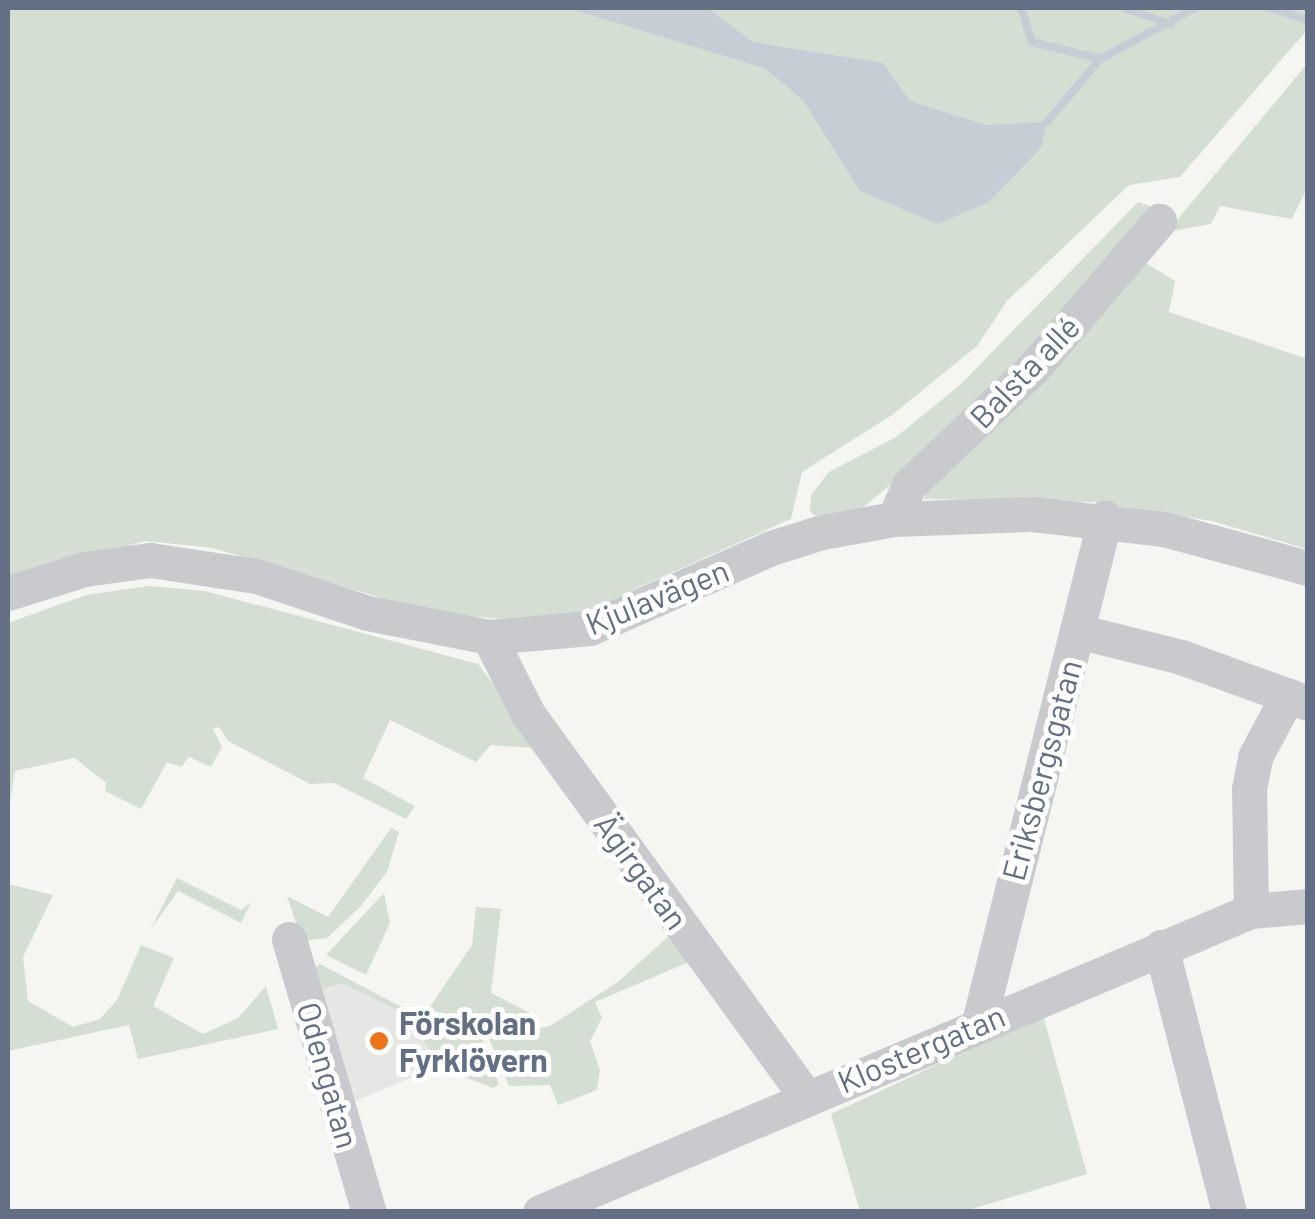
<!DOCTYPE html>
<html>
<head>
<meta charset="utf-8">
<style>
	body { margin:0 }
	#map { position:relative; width:1315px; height:1219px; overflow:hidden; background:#f5f6f2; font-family:Barlow,sans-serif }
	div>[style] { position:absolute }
	.built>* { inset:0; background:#e6e6e5 }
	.green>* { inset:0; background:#d5ded2 }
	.water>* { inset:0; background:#c6cdd4 }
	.stream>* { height:8px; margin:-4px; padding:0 4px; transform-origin:4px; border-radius:4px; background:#c6cdd4 }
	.minor>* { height:35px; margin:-17.5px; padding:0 17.5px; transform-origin:17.5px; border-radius:17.5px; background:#c8cace }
	.dots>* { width:28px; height:28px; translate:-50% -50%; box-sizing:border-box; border:5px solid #fff; border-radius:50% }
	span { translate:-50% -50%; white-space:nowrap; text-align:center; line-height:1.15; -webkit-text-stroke:10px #fff; paint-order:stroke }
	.street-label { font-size:32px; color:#636f85 }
	.poi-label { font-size:32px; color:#636f85; font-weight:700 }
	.left { translate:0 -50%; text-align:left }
	.frame { position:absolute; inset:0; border:10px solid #636f85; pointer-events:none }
</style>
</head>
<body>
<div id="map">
	<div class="built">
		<div style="clip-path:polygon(342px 983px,409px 1016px,439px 1066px,353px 1102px,318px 991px)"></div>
	</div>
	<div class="green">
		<div style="clip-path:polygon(8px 8px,1307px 8px,1307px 30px,1180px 177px,1129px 185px,1007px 301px,977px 346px,892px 415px,802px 472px,791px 519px,584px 612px,506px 619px,436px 614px,213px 548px,145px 541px,8px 579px)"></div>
		<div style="clip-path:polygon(1307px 64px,1307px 188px,1292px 219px,1220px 206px,1211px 224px,1167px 232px)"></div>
		<div style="clip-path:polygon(1138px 202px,1153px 207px,1095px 283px,918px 462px,861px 509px,815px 516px,810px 511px,811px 495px,829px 472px,896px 437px,960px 385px)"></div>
		<div style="clip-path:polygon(1146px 263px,1175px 281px,1169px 312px,1307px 359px,1307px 549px,1212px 521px,1092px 502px,924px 499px,931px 482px)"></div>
		<div style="clip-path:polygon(149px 586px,205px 591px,478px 664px,543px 749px,491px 745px,476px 762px,390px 720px,363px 778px,415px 806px,406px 819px,334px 783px,310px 784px,228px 741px,219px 727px,213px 729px,222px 747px,211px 767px,189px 757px,181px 767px,167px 762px,141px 809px,105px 791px,106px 783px,75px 758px,15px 771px,8px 816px,8px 623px,86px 595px)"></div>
		<div style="clip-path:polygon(391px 828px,399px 832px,387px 872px,360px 907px,327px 938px,302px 941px,287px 896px,328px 917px)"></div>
		<div style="clip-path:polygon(177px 878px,241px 910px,251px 902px,241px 923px,178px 891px,150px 930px)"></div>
		<div style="clip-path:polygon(8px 884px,53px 895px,23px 957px,28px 1001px,73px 1027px,100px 1019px,117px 1000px,141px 945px,174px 958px,153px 1006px,203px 1034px,238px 1018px,266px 986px,278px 1029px,138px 1059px,129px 1025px,8px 1051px)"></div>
		<div style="clip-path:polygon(384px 893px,390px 923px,366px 975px,326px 955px)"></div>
		<div style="clip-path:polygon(476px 907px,501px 909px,491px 993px,538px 1017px,492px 1027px,459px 1022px,429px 1008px,472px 945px)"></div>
		<div style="clip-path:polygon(671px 934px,699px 976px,689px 962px,595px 1002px,602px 1018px,590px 1041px,600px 1070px,597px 1090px,558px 1105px,550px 1085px,509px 1086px,489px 1039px,550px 1026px,619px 981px)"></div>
		<div style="clip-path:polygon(320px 964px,415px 1014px,482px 1038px,499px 1084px,493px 1088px,464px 1077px,457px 1062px,439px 1066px,409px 1016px,342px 983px,318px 991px,312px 970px)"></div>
		<div style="clip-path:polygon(1043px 1015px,1087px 1174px,966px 1211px,860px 1211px,831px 1114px)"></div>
	</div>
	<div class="water">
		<div style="clip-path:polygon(568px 8px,707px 8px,753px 42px,883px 63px,910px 101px,986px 125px,1047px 122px,1041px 148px,989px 202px,938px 224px,860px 191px,803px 100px,764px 68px)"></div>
	</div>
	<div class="stream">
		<div style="left:1021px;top:8px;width:36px;rotate:72deg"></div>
		<div style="left:1032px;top:42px;width:70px;rotate:14deg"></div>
		<div style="left:1100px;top:59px;width:108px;rotate:-28.2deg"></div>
		<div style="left:1125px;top:8px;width:48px;rotate:19.6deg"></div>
		<div style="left:1271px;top:8px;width:39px;rotate:18deg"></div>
		<div style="left:1047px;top:122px;width:82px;rotate:-49.9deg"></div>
	</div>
	<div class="minor">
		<div style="left:894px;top:519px;width:37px;rotate:-66deg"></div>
		<div style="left:909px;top:485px;width:170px;rotate:-43.3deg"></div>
		<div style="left:1033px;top:368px;width:194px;rotate:-49.4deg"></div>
		<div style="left:8px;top:593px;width:81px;rotate:-17.3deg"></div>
		<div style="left:85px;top:569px;width:66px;rotate:-7.9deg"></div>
		<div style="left:150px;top:560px;width:107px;rotate:8.6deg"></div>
		<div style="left:256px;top:576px;width:118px;rotate:18.3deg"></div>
		<div style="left:368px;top:613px;width:123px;rotate:11.2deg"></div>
		<div style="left:489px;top:637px;width:101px;rotate:-5.1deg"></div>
		<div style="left:590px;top:628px;width:198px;rotate:-23.8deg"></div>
		<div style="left:771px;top:548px;width:53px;rotate:-17.4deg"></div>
		<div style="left:822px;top:532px;width:73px;rotate:-10.2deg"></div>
		<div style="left:894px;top:519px;width:138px;rotate:-2.1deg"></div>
		<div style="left:1032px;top:514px;width:133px;rotate:6.5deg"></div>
		<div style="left:1164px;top:529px;width:149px;rotate:15.2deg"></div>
		<div style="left:1077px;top:631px;width:107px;rotate:14deg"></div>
		<div style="left:1181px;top:657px;width:135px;rotate:19.9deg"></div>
		<div style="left:489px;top:637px;width:86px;rotate:63.1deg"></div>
		<div style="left:528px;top:714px;width:473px;rotate:54deg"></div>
		<div style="left:1251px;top:911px;width:122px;rotate:-90.9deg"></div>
		<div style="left:1249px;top:789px;width:33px;rotate:-79deg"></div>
		<div style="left:1255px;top:757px;width:70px;rotate:-62deg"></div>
		<div style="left:289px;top:939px;width:284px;rotate:73.7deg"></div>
		<div style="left:1161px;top:947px;width:274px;rotate:75.6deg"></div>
		<div style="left:979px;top:1022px;width:520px;rotate:-75.96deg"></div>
		<div style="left:540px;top:1212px;width:772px;rotate:-22.95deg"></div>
		<div style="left:1251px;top:911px;width:57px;rotate:-5deg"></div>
	</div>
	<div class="dots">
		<div style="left:379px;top:1041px;background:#ee7419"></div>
	</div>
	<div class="street-label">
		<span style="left:1024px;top:371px;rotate:-46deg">Balsta allé</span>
		<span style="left:657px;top:596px;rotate:-22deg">Kjulavägen</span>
		<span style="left:1041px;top:770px;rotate:-75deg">Eriksbergsgatan</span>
		<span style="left:642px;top:871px;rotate:54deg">Ägirgatan</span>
		<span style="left:921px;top:1048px;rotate:-23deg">Klostergatan</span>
		<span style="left:329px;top:1075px;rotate:74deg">Odengatan</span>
	</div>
	<div class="poi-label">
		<span class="left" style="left:399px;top:1041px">Förskolan<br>Fyrklövern</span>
	</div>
	<div class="frame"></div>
</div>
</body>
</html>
